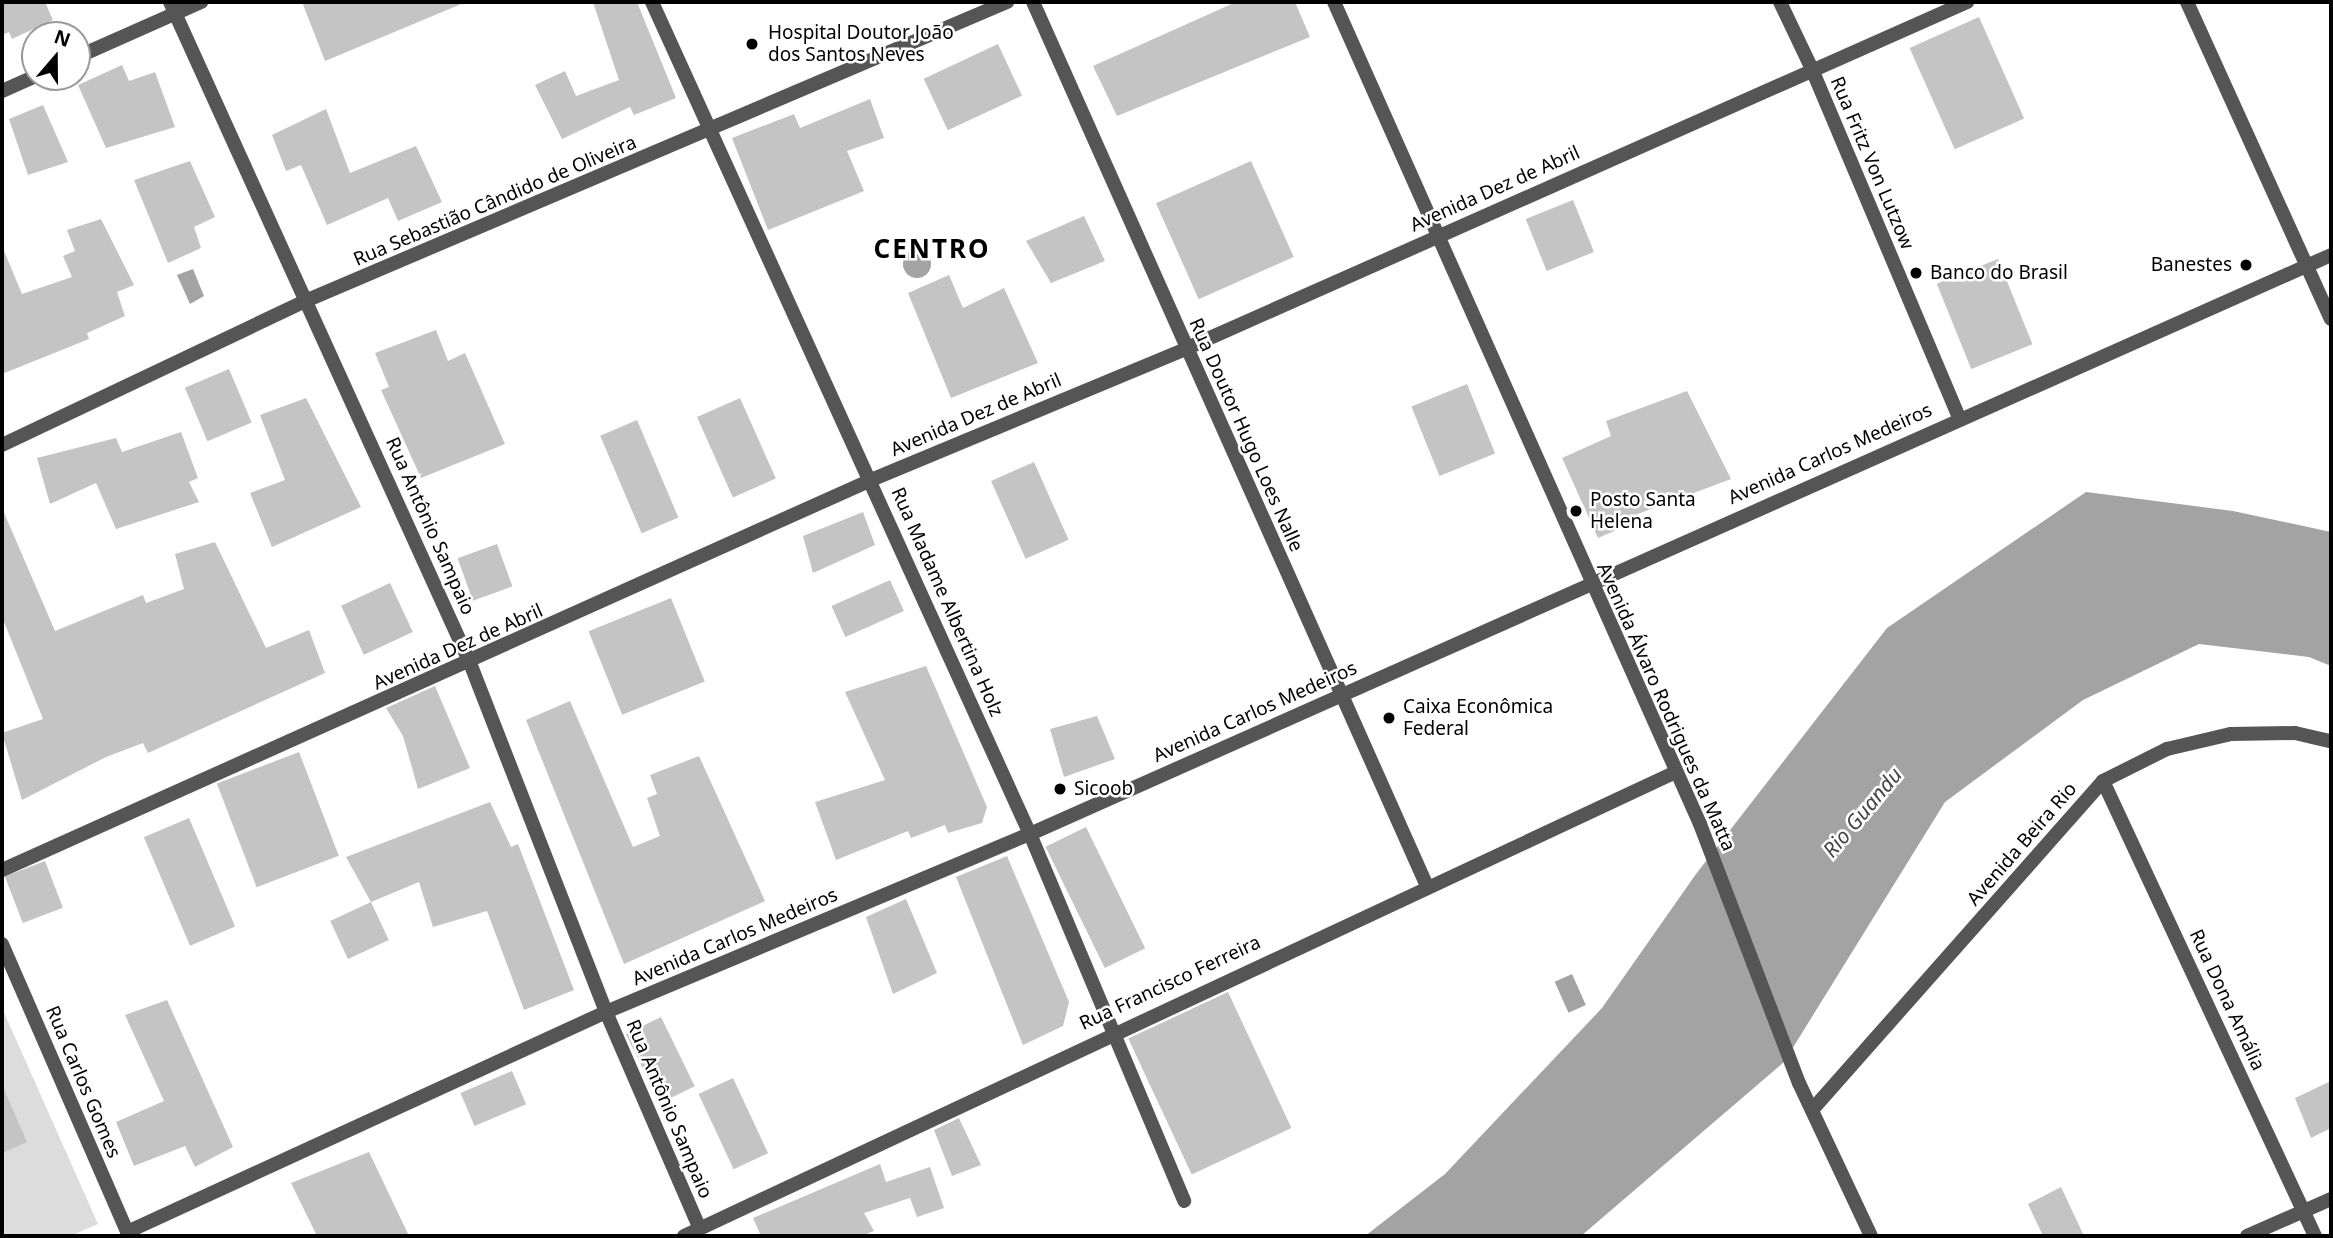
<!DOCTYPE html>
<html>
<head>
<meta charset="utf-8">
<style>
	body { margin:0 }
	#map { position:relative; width:2333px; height:1238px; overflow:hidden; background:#fff; font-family:"Noto Sans",sans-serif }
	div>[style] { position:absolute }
	.green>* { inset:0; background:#dcdcdc }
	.water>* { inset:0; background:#a3a3a3; transform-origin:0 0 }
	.round { border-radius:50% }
	.building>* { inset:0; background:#c4c4c4; transform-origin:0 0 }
	.minor>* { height:14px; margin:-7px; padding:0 7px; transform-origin:7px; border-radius:7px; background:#555 }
	.tertiary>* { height:14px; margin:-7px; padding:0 7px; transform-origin:7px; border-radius:7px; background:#555 }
	.dots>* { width:19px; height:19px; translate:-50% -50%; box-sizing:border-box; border:4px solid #fff; border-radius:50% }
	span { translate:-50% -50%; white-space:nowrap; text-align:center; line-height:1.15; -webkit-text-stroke:5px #fff; paint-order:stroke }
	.poi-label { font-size:19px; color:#000 }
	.left { translate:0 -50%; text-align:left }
	.right { translate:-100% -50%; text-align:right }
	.street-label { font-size:19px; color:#000 }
	.water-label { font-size:21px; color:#444; font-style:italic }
	.district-label { font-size:26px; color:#000; font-weight:700; letter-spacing:2px }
	.frame { position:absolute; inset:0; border:4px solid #000; pointer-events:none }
	.north { position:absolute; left:21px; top:21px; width:70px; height:70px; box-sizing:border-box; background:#fff; border:2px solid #999; border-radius:50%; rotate:20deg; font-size:19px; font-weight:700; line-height:28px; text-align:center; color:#000 }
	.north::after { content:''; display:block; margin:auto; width:24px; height:32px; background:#000; clip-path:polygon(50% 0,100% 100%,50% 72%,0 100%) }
</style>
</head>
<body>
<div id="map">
	<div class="green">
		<div style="clip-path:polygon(2px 1008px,98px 1224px,70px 1236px,2px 1236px)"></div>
	</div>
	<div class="water">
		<div class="round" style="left:903px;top:250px;width:28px;height:28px"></div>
		<div style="clip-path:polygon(193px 269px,204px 296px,190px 304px,177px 275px)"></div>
		<div style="clip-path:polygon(2086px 492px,2233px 511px,2331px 532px,2331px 666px,2309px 657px,2199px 644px,2083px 700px,1945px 802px,1784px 1062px,1581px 1236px,1365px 1236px,1445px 1174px,1602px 1008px,1696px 874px,1887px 628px)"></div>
		<div style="left:1572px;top:974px;width:34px;height:19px;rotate:66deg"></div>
	</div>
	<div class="building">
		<div style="clip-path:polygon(2px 2px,45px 2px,53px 20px,12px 39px,9px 32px,2px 35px)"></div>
		<div style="clip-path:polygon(302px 2px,466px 2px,325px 61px)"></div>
		<div style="clip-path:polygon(593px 2px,637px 2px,676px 98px,634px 115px,630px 107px,562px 139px,535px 85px,565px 71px,576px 96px,619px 80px)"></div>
		<div style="clip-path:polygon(1236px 2px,1295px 2px,1310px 37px,1117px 116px,1093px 66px)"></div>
		<div style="left:1979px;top:17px;width:111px;height:76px;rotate:66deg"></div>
		<div style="left:998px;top:44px;width:57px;height:82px;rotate:65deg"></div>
		<div style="clip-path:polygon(122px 65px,129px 81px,155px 72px,175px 127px,106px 148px,78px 85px)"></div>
		<div style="clip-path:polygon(870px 99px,884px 138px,847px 151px,864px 191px,768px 230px,732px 138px,794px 114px,800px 128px)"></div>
		<div style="clip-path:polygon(43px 105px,68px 162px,28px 175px,9px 119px)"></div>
		<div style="clip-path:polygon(326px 109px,350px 173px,416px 146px,442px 202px,398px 221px,388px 198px,327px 225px,301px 165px,286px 171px,272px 135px)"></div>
		<div style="clip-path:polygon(190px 161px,215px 217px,194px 227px,201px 248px,168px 263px,134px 180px)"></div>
		<div style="left:1251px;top:161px;width:105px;height:104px;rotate:66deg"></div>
		<div style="left:1573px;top:200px;width:56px;height:51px;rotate:68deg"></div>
		<div style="clip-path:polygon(1084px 216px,1105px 261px,1051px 283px,1026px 241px)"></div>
		<div style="clip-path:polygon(101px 219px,134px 285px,117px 292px,125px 316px,87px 333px,89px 339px,2px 374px,2px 246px,22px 294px,72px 277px,63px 256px,75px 251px,67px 230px)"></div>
		<div style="left:1998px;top:259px;width:92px;height:66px;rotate:68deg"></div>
		<div style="clip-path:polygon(949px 275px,963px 308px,1004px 288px,1038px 363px,951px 398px,908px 293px)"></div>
		<div style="clip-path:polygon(436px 330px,448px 361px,465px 353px,505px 444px,421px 478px,381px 390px,389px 387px,375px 353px)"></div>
		<div style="left:229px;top:369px;width:58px;height:48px;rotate:67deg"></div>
		<div style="left:1467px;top:384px;width:75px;height:60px;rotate:68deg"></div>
		<div style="clip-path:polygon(1687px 391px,1731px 479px,1627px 518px,1630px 524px,1598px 538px,1562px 458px,1611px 436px,1606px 421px)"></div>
		<div style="clip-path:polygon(306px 398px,361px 507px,272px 547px,250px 493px,285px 480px,260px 415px)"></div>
		<div style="left:740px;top:398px;width:88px;height:47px;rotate:66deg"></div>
		<div style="left:637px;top:420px;width:106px;height:40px;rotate:67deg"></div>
		<div style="clip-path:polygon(181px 432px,198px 478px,189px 482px,199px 502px,116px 529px,96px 483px,50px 504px,37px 458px,116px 438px,122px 452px)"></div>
		<div style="left:1034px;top:462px;width:85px;height:47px;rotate:66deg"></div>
		<div style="clip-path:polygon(2px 508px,55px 631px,143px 595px,146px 603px,184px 589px,175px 554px,215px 542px,266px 648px,309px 630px,325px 673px,148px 753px,143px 743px,106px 757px,22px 800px,2px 733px,43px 719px,2px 617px)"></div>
		<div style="clip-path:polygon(863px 512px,875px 545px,813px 573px,803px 536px)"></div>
		<div style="left:497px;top:544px;width:45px;height:42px;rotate:70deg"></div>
		<div style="left:890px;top:580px;width:34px;height:64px;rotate:66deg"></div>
		<div style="left:390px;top:583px;width:54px;height:54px;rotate:65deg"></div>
		<div style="left:671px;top:598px;width:90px;height:89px;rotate:68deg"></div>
		<div style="clip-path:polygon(926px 666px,987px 807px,982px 823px,948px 833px,945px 825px,911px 838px,908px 831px,836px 860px,815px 802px,885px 780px,845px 692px)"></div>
		<div style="clip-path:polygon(435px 686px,470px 768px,418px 789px,403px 736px,386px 708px)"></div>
		<div style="clip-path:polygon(570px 701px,633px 847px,660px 836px,647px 798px,657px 794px,650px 775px,699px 756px,765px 901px,624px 964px,526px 720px)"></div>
		<div style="clip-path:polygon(1097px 716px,1115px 759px,1064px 777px,1050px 729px)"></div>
		<div style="left:299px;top:752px;width:111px;height:88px;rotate:69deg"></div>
		<div style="clip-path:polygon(490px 802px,511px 847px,518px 844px,574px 990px,524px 1010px,487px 911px,433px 927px,419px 882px,371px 902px,346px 857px)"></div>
		<div style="left:189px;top:818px;width:118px;height:49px;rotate:67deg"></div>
		<div style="left:1086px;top:827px;width:135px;height:45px;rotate:64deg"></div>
		<div style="clip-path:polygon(1007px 856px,1069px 1002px,1063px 1026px,1023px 1045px,956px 877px)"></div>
		<div style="left:45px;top:861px;width:50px;height:43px;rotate:69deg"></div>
		<div style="clip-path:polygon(906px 899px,937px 973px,893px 994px,866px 917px)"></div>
		<div style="left:371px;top:902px;width:42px;height:45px;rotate:65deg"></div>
		<div style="left:1228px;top:992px;width:150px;height:110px;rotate:65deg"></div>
		<div style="clip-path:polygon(167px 1000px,233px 1147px,195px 1167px,185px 1146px,134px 1166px,116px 1122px,164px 1101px,125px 1015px)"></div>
		<div style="left:661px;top:1017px;width:77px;height:39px;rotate:64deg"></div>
		<div style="left:512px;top:1071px;width:36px;height:56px;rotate:67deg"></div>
		<div style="left:733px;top:1078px;width:83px;height:38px;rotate:65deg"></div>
		<div style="clip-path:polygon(2331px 1081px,2331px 1128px,2311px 1138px,2295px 1098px)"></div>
		<div style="clip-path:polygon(2px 1085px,27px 1142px,2px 1153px)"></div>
		<div style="clip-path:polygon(959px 1118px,981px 1165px,952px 1176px,934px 1130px)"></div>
		<div style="clip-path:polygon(369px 1152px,409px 1236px,317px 1236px,291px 1183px)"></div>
		<div style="clip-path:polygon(880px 1164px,886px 1182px,930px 1167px,944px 1208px,917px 1217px,910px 1198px,864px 1213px,874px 1231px,861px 1236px,761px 1236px,753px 1218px)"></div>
		<div style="clip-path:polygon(2061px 1187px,2084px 1236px,2043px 1236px,2028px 1204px)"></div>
	</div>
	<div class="minor">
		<div style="left:652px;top:2px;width:914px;rotate:65.57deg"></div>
		<div style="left:1030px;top:834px;width:398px;rotate:67.2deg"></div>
		<div style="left:1033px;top:2px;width:966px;rotate:65.98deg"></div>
		<div style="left:2187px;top:2px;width:348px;rotate:65.6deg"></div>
		<div style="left:77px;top:57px;width:136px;rotate:-23.9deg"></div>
		<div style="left:1811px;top:67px;width:381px;rotate:67.1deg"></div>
		<div style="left:2px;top:91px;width:36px;rotate:-24deg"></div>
		<div style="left:2px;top:445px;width:341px;rotate:-25.4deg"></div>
		<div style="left:310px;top:299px;width:758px;rotate:-23.08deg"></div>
		<div style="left:470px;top:663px;width:375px;rotate:68.7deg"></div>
		<div style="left:606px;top:1012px;width:236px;rotate:66.6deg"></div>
		<div style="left:2103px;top:781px;width:502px;rotate:65.02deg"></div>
		<div style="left:1812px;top:1110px;width:439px;rotate:-48.5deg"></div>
		<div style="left:2103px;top:781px;width:72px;rotate:-26.6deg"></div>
		<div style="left:2167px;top:749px;width:66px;rotate:-13.2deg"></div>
		<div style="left:2231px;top:734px;width:64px;rotate:-0.9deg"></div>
		<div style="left:2295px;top:733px;width:37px;rotate:13deg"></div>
		<div style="left:127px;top:1232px;width:527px;rotate:-24.67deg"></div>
		<div style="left:606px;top:1012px;width:460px;rotate:-22.8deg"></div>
		<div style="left:1030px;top:834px;width:1424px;rotate:-23.99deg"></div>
		<div style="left:684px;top:1236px;width:1095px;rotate:-25.07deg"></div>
		<div style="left:2247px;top:1236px;width:92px;rotate:-23.8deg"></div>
	</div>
	<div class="tertiary">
		<div style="left:170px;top:2px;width:726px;rotate:65.59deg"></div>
		<div style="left:1334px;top:2px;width:900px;rotate:66deg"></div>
		<div style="left:1700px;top:824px;width:277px;rotate:69.1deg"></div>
		<div style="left:1799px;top:1083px;width:169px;rotate:64.8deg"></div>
		<div style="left:1780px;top:2px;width:72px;rotate:64.5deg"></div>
		<div style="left:2px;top:870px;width:953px;rotate:-24.17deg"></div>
		<div style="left:871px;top:480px;width:340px;rotate:-22.6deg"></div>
		<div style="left:1185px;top:349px;width:856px;rotate:-23.93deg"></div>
		<div style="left:2px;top:944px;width:318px;rotate:66.5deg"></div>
	</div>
	<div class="dots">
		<div style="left:752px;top:44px;background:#000"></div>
		<div style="left:2246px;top:265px;background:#000"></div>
		<div style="left:1916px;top:273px;background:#000"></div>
		<div style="left:1576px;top:511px;background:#000"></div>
		<div style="left:1389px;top:718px;background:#000"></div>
		<div style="left:1060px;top:789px;background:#000"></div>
	</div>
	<div class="poi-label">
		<span class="left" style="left:768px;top:44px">Hospital Doutor João<br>dos Santos Neves</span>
		<span class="right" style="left:2232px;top:265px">Banestes</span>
		<span class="left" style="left:1930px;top:273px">Banco do Brasil</span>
		<span class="left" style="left:1590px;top:511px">Posto Santa<br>Helena</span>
		<span class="left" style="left:1403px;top:718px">Caixa Econômica<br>Federal</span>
		<span class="left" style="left:1074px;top:789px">Sicoob</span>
	</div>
	<div class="street-label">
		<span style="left:1872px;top:163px;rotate:67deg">Rua Fritz Von Lutzow</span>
		<span style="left:1495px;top:189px;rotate:-24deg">Avenida Dez de Abril</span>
		<span style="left:495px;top:201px;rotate:-23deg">Rua Sebastião Cândido de Oliveira</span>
		<span style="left:976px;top:415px;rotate:-23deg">Avenida Dez de Abril</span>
		<span style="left:1246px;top:435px;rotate:66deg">Rua Doutor Hugo Loes Nalle</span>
		<span style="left:1830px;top:454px;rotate:-24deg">Avenida Carlos Medeiros</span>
		<span style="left:430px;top:526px;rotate:66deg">Rua Antônio Sampaio</span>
		<span style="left:947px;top:602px;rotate:66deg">Rua Madame Albertina Holz</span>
		<span style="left:458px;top:647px;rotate:-24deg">Avenida Dez de Abril</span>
		<span style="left:1666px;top:707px;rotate:66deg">Avenida Álvaro Rodrigues da Matta</span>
		<span style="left:1255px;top:712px;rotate:-24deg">Avenida Carlos Medeiros</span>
		<span style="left:2022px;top:844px;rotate:-49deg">Avenida Beira Rio</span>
		<span style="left:735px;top:937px;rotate:-23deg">Avenida Carlos Medeiros</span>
		<span style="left:1170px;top:983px;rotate:-25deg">Rua Francisco Ferreira</span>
		<span style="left:2227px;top:1000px;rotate:65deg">Rua Dona Amália</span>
		<span style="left:83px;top:1082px;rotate:67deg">Rua Carlos Gomes</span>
		<span style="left:669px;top:1109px;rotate:67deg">Rua Antônio Sampaio</span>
	</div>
	<div class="water-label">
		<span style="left:1862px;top:812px;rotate:-50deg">Rio Guandu</span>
	</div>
	<div class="district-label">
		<span style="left:932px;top:249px">CENTRO</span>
	</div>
	<div class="frame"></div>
	<div class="north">N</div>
</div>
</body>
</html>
